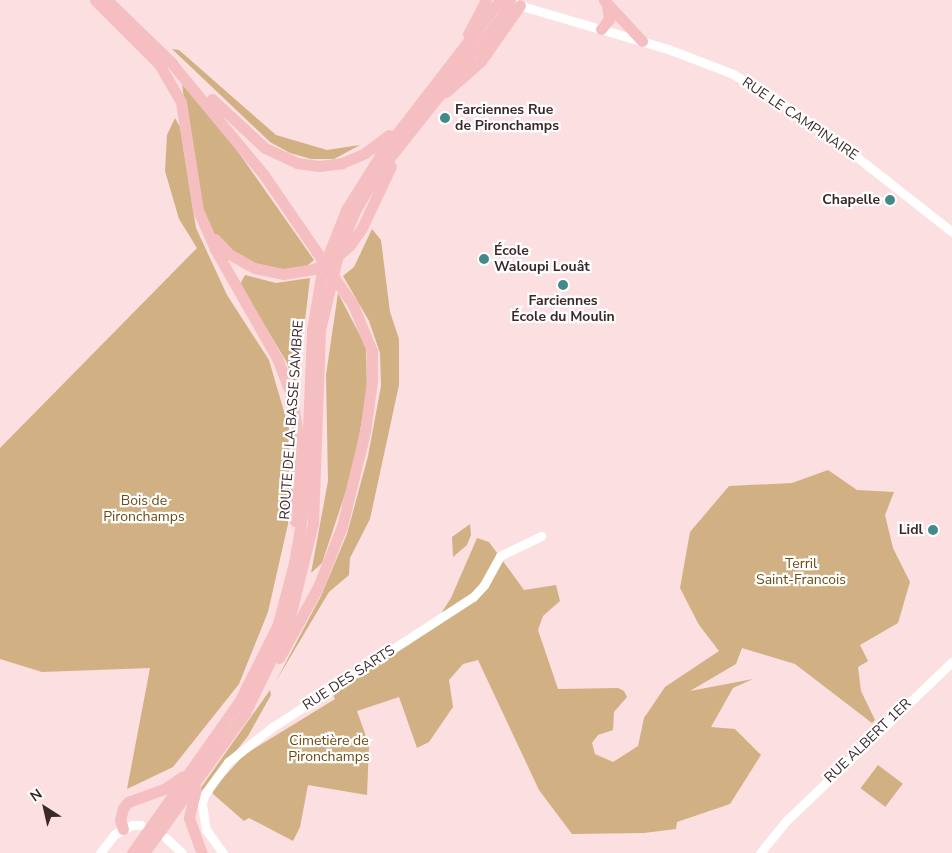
<!DOCTYPE html>
<html>
<head>
<meta charset="utf-8">
<style>
	body { margin:0 }
	#map { position:relative; width:952px; height:853px; overflow:hidden; background:#fcdfe1; font-family:"Nunito Sans",sans-serif }
	div>[style] { position:absolute }
	.green>* { inset:0; background:#d1b084; transform-origin:0 0 }
	.secondary>* { height:9px; margin:-4.5px; padding:0 4.5px; transform-origin:4.5px; border-radius:4.5px; background:#fff }
	.highway>* { height:11px; margin:-5.5px; padding:0 5.5px; transform-origin:5.5px; border-radius:5.5px; background:#f5bec1 }
	.dots>* { width:14px; height:14px; translate:-50% -50%; box-sizing:border-box; border:2px solid #fff; border-radius:50% }
	span { translate:-50% -50%; white-space:nowrap; text-align:center; line-height:1.15; -webkit-text-stroke:4.5px #fff; paint-order:stroke }
	.poi-label { font-size:14px; color:#3b292a; font-weight:700 }
	.left { translate:0 -50%; text-align:left }
	.right { translate:-100% -50%; text-align:right }
	.street-label { font-size:14px; color:#3b292a }
	.park-label { font-size:14px; color:#6d4a11 }
	.north { position:absolute; left:20px; top:783px; width:50px; height:50px; -webkit-text-stroke:4px #fff; paint-order:stroke; rotate:325deg; font-size:14px; font-weight:700; line-height:20px; text-align:center; color:#3b292a }
	.north::after { content:''; display:block; margin:auto; width:18px; height:22px; background:#3b292a; clip-path:polygon(50% 0,100% 100%,50% 72%,0 100%) }
</style>
</head>
<body>
<div id="map">
	<div class="green">
		<div style="clip-path:polygon(172px 49px,179px 50px,276px 135px,327px 150px,360px 145px,334px 159px,311px 159px,290px 153px,270px 142px)"></div>
		<div style="clip-path:polygon(182px 83px,229px 139px,314px 260px,302px 270px,265px 269px,236px 253px,211px 233px,193px 178px)"></div>
		<div style="clip-path:polygon(175px 118px,180px 127px,196px 228px,227px 295px,269px 360px,290px 432px,288px 524px,268px 612px,239px 684px,173px 767px,127px 789px,150px 668px,42px 672px,0 659px,0 448px,197px 248px,179px 219px,165px 171px,167px 135px)"></div>
		<div style="clip-path:polygon(372px 229px,381px 240px,390px 312px,399px 339px,399px 385px,370px 519px,350px 558px,349px 575px,329px 592px,276px 681px,321px 596px,347px 534px,368px 456px,381px 386px,380px 353px,369px 321px,343px 276px,354px 267px)"></div>
		<div style="clip-path:polygon(245px 275px,276px 283px,310px 278px,297px 389px,286px 361px,240px 284px)"></div>
		<div style="clip-path:polygon(338px 293px,366px 347px,367px 392px,353px 470px,322px 563px,311px 573px,328px 481px,326px 375px)"></div>
		<div style="clip-path:polygon(828px 470px,857px 490px,894px 492px,885px 515px,893px 548px,910px 582px,898px 623px,860px 645px,868px 661px,858px 667px,861px 691px,875px 720px,872px 723px,795px 664px,742px 648px,736px 664px,690px 691px,753px 679px,733px 688px,711px 727px,735px 729px,761px 755px,730px 804px,677px 822px,676px 829px,644px 833px,572px 834px,539px 790px,478px 660px,463px 664px,449px 680px,453px 707px,429px 742px,417px 748px,399px 697px,357px 711px,369px 745px,367px 795px,308px 785px,300px 827px,293px 841px,249px 818px,244px 821px,213px 794px,212px 790px,244px 755px,335px 699px,332px 693px,433px 626px,451px 598px,477px 538px,489px 542px,524px 590px,556px 585px,560px 601px,543px 616px,538px 630px,558px 689px,618px 688px,624px 691px,627px 697px,614px 712px,613px 730px,598px 735px,592px 743px,595px 754px,613px 762px,638px 746px,644px 718px,665px 687px,719px 651px,699px 625px,680px 588px,690px 532px,729px 486px,792px 483px)"></div>
		<div style="clip-path:polygon(470px 524px,471px 535px,467px 545px,453px 557px,452px 537px)"></div>
		<div style="clip-path:polygon(270px 690px,271px 695px,248px 736px,201px 795px,200px 789px)"></div>
		<div style="left:878px;top:765px;width:31px;height:29px;rotate:37deg"></div>
	</div>
	<div class="secondary">
		<div style="left:515px;top:4px;width:159px;rotate:16.4deg"></div>
		<div style="left:668px;top:49px;width:67px;rotate:20.9deg"></div>
		<div style="left:731px;top:73px;width:43px;rotate:29.6deg"></div>
		<div style="left:768px;top:94px;width:86px;rotate:34.6deg"></div>
		<div style="left:839px;top:143px;width:144px;rotate:38.2deg"></div>
		<div style="left:166px;top:838px;width:22px;rotate:43deg"></div>
		<div style="left:100px;top:853px;width:24px;rotate:-52deg"></div>
		<div style="left:115px;top:834px;width:19px;rotate:-28deg"></div>
		<div style="left:132px;top:825px;width:9px"></div>
		<div style="left:223px;top:853px;width:29px;rotate:-126deg"></div>
		<div style="left:206px;top:830px;width:26px;rotate:-99deg"></div>
		<div style="left:202px;top:804px;width:9px;rotate:-77deg"></div>
		<div style="left:204px;top:795px;width:41px;rotate:-54deg"></div>
		<div style="left:228px;top:762px;width:55px;rotate:-38.3deg"></div>
		<div style="left:271px;top:728px;width:241px;rotate:-33deg"></div>
		<div style="left:473px;top:597px;width:16px;rotate:-47deg"></div>
		<div style="left:484px;top:585px;width:33px;rotate:-61deg"></div>
		<div style="left:500px;top:556px;width:46px;rotate:-26deg"></div>
		<div style="left:760px;top:853px;width:41px;rotate:-50.9deg"></div>
		<div style="left:786px;top:821px;width:230px;rotate:-43.8deg"></div>
	</div>
	<div class="highway">
		<div style="left:95px;top:0;width:91px;rotate:45deg"></div>
		<div style="left:159px;top:64px;width:44px;rotate:59.9deg"></div>
		<div style="left:181px;top:102px;width:109px;rotate:81.1deg"></div>
		<div style="left:198px;top:210px;width:43px;rotate:66.4deg"></div>
		<div style="left:215px;top:249px;width:125px;rotate:60.4deg"></div>
		<div style="left:277px;top:358px;width:42px;rotate:69deg"></div>
		<div style="left:292px;top:397px;width:36px;rotate:81deg"></div>
		<div style="left:298px;top:433px;width:88px;rotate:92deg"></div>
		<div style="left:107px;top:0;width:91px;rotate:44.1deg"></div>
		<div style="left:604px;top:0;width:56px;rotate:47.2deg"></div>
		<div style="left:601px;top:29px;width:13px;rotate:-51deg"></div>
		<div style="left:609px;top:19px;width:14px;rotate:-98deg"></div>
		<div style="left:468px;top:34px;width:38px;rotate:-62deg"></div>
		<div style="left:168px;top:59px;width:151px;rotate:50.4deg"></div>
		<div style="left:264px;top:175px;width:158px;rotate:55.6deg"></div>
		<div style="left:353px;top:305px;width:50px;rotate:67.6deg"></div>
		<div style="left:372px;top:351px;width:30px;rotate:90deg"></div>
		<div style="left:372px;top:381px;width:51px;rotate:97.8deg"></div>
		<div style="left:365px;top:432px;width:97px;rotate:103.7deg"></div>
		<div style="left:342px;top:526px;width:66px;rotate:111.5deg"></div>
		<div style="left:318px;top:587px;width:81px;rotate:118.8deg"></div>
		<div style="left:446px;top:92px;width:47px;rotate:-41.5deg"></div>
		<div style="left:481px;top:61px;width:68px;rotate:-55.1deg"></div>
		<div style="left:212px;top:99px;width:72px;rotate:42.8deg"></div>
		<div style="left:265px;top:148px;width:35px;rotate:25deg"></div>
		<div style="left:297px;top:163px;width:22px;rotate:8deg"></div>
		<div style="left:319px;top:166px;width:23px;rotate:-7deg"></div>
		<div style="left:342px;top:163px;width:25px;rotate:-23deg"></div>
		<div style="left:365px;top:153px;width:30px;rotate:-37deg"></div>
		<div style="left:215px;top:239px;width:21px;rotate:47deg"></div>
		<div style="left:229px;top:254px;width:29px;rotate:29deg"></div>
		<div style="left:254px;top:268px;width:30px;rotate:12deg"></div>
		<div style="left:283px;top:274px;width:31px;rotate:-9deg"></div>
		<div style="left:314px;top:269px;width:22px;rotate:-27deg"></div>
		<div style="left:334px;top:259px;width:21px;rotate:-41deg"></div>
		<div style="left:350px;top:245px;width:21px;rotate:-55deg"></div>
		<div style="left:362px;top:228px;width:68px;rotate:-64.9deg"></div>
		<div style="left:196px;top:789px;width:30px;rotate:104deg"></div>
		<div style="left:189px;top:818px;width:37px;rotate:70deg"></div>
		<div style="left:123px;top:829px;width:9px;rotate:-108deg"></div>
		<div style="left:120px;top:820px;width:12px;rotate:-76deg"></div>
		<div style="left:123px;top:808px;width:8px;rotate:-50deg"></div>
		<div style="left:128px;top:802px;width:38px;rotate:-20deg"></div>
		<div style="left:164px;top:789px;width:23px;rotate:-34deg"></div>
		<div style="left:132px;top:853px;width:185px;rotate:-54.7deg"></div>
		<div style="left:239px;top:702px;width:87px;rotate:-63.4deg"></div>
		<div style="left:278px;top:624px;width:63px;rotate:-75.3deg"></div>
		<div style="left:294px;top:563px;width:64px;rotate:-80.1deg"></div>
		<div style="left:305px;top:500px;width:170px;rotate:-87.6deg"></div>
		<div style="left:312px;top:330px;width:60px;rotate:-80.4deg"></div>
		<div style="left:322px;top:271px;width:66px;rotate:-68.5deg"></div>
		<div style="left:346px;top:210px;width:66px;rotate:-58deg"></div>
		<div style="left:381px;top:154px;width:195px;rotate:-52.3deg"></div>
		<div style="left:144px;top:853px;width:173px;rotate:-54.2deg"></div>
		<div style="left:245px;top:713px;width:98px;rotate:-64deg"></div>
		<div style="left:288px;top:625px;width:105px;rotate:-76.2deg"></div>
		<div style="left:313px;top:523px;width:193px;rotate:-87.9deg"></div>
		<div style="left:320px;top:330px;width:82px;rotate:-76.6deg"></div>
		<div style="left:339px;top:250px;width:42px;rotate:-67.7deg"></div>
		<div style="left:355px;top:211px;width:42px;rotate:-59.7deg"></div>
		<div style="left:376px;top:175px;width:204px;rotate:-51.6deg"></div>
		<div style="left:503px;top:15px;width:17px;rotate:-65deg"></div>
	</div>
	<div class="dots">
		<div style="left:445px;top:118px;background:#428a89"></div>
		<div style="left:890px;top:200px;background:#428a89"></div>
		<div style="left:484px;top:259px;background:#428a89"></div>
		<div style="left:563px;top:285px;background:#428a89"></div>
		<div style="left:933px;top:530px;background:#428a89"></div>
	</div>
	<div class="poi-label">
		<span class="left" style="left:455px;top:118px">Farciennes Rue<br>de Pironchamps</span>
		<span class="right" style="left:880px;top:200px">Chapelle</span>
		<span class="left" style="left:494px;top:259px">École<br>Waloupi Louât</span>
		<span style="left:563px;top:309px">Farciennes<br>École du Moulin</span>
		<span class="right" style="left:923px;top:530px">Lidl</span>
	</div>
	<div class="street-label">
		<span style="left:800px;top:119px;rotate:34deg">RUE LE CAMPINAIRE</span>
		<span style="left:292px;top:420px;rotate:-86deg">ROUTE DE LA BASSE SAMBRE</span>
		<span style="left:349px;top:678px;rotate:-33deg">RUE DES SARTS</span>
		<span style="left:868px;top:741px;rotate:-44deg">RUE ALBERT 1ER</span>
	</div>
	<div class="park-label">
		<span style="left:144px;top:509px">Bois de<br>Pironchamps</span>
		<span style="left:801px;top:572px">Terril<br>Saint-Francois</span>
		<span style="left:329px;top:749px">Cimetière de<br>Pironchamps</span>
	</div>
	<div class="north">N</div>
</div>
</body>
</html>
